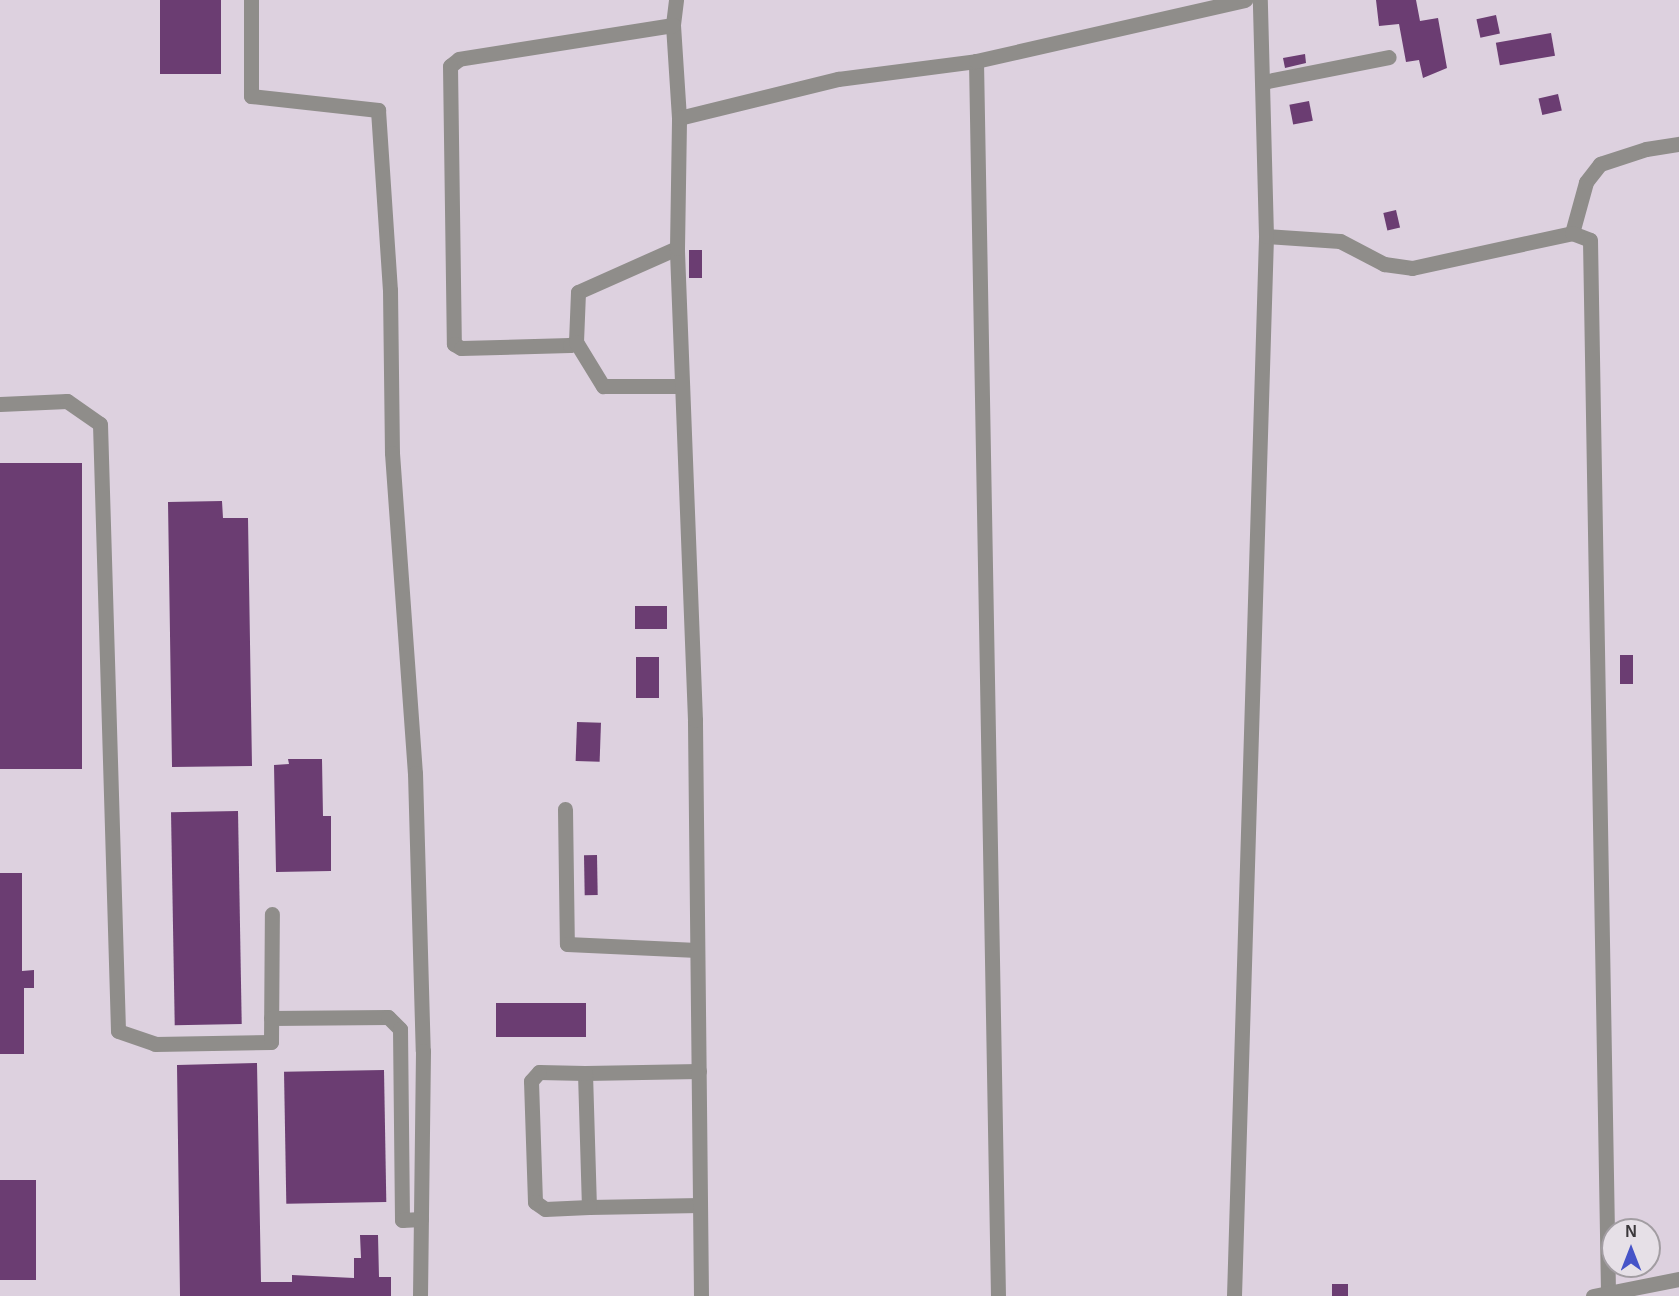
<!DOCTYPE html>
<html>
<head>
<meta charset="utf-8">
<style>
	body { margin:0 }
	#map { position:relative; width:1679px; height:1296px; overflow:hidden; background:#e6e0e7; font-family:Arial,sans-serif }
	div>[style] { position:absolute }
	.built>* { inset:0; background:#ddd1df }
	.building>* { inset:0; background:#6b3d72; transform-origin:0 0 }
	.minor>* { height:15px; margin:-7.5px; padding:0 7.5px; transform-origin:7.5px; border-radius:7.5px; background:#8f8d8a }
	span { translate:-50% -50%; white-space:nowrap; text-align:center; line-height:1.15; -webkit-text-stroke:6px #e6e0e7; paint-order:stroke }
	.north { position:absolute; left:1601px; top:1218px; width:60px; height:60px; box-sizing:border-box; background:#e6e0e7; border:2px solid #a29da2; border-radius:50%; rotate:0deg; font-size:16px; font-weight:700; line-height:24px; text-align:center; color:#3b383b }
	.north::after { content:''; display:block; margin:auto; width:21px; height:27px; background:#4653c8; clip-path:polygon(50% 0,100% 100%,50% 72%,0 100%) }
</style>
</head>
<body>
<div id="map">
	<div class="built">
		<div style="clip-path:polygon(evenodd,0 0,1679px 0,1679px 1296px,0 1296px,0 0,1613px 1230px,1649px 1230px,1649px 1266px,1613px 1266px,1613px 1230px)"></div>
	</div>
	<div class="building">
		<div style="left:160px;top:0;width:61px;height:74px"></div>
		<div style="clip-path:polygon(1376px 0,1416px 0,1420px 21px,1438px 18px,1447px 68px,1423px 78px,1419px 60px,1406px 62px,1399px 24px,1379px 26px)"></div>
		<div style="left:1496px;top:15px;width:19px;height:20px;rotate:78deg"></div>
		<div style="left:1551px;top:33px;width:23px;height:56px;rotate:80deg"></div>
		<div style="clip-path:polygon(1305px 54px,1306px 63px,1285px 68px,1283px 58px)"></div>
		<div style="left:1558px;top:94px;width:17px;height:20px;rotate:77deg"></div>
		<div style="left:1309px;top:101px;width:20px;height:20px;rotate:79deg"></div>
		<div style="left:1396px;top:210px;width:18px;height:13px;rotate:77deg"></div>
		<div style="left:689px;top:250px;width:13px;height:28px"></div>
		<div style="left:0;top:463px;width:82px;height:306px"></div>
		<div style="clip-path:polygon(222px 501px,223px 518px,248px 518px,252px 766px,172px 767px,168px 502px)"></div>
		<div style="left:667px;top:606px;width:23px;height:32px;rotate:90deg"></div>
		<div style="left:1620px;top:655px;width:13px;height:29px"></div>
		<div style="left:659px;top:657px;width:41px;height:23px;rotate:90deg"></div>
		<div style="left:577px;top:722px;width:24px;height:39px;rotate:2deg"></div>
		<div style="clip-path:polygon(288px 759px,322px 759px,323px 816px,331px 816px,331px 871px,276px 872px,274px 765px,289px 764px)"></div>
		<div style="left:238px;top:811px;width:213px;height:67px;rotate:89deg"></div>
		<div style="left:597px;top:855px;width:40px;height:13px;rotate:89deg"></div>
		<div style="clip-path:polygon(0 873px,22px 873px,22px 971px,34px 970px,34px 988px,24px 988px,24px 1054px,0 1054px)"></div>
		<div style="left:586px;top:1003px;width:34px;height:90px;rotate:90deg"></div>
		<div style="clip-path:polygon(257px 1063px,261px 1282px,292px 1282px,292px 1275px,354px 1278px,354px 1258px,361px 1258px,360px 1235px,378px 1235px,379px 1277px,391px 1277px,391px 1296px,180px 1296px,177px 1065px)"></div>
		<div style="left:384px;top:1070px;width:132px;height:100px;rotate:89deg"></div>
		<div style="left:0;top:1180px;width:36px;height:100px"></div>
		<div style="left:1348px;top:1284px;width:12px;height:16px;rotate:90deg"></div>
	</div>
	<div class="minor">
		<div style="left:251px;top:0;width:96px;rotate:90deg"></div>
		<div style="left:251px;top:96px;width:128px;rotate:6.3deg"></div>
		<div style="left:378px;top:110px;width:180px;rotate:86.2deg"></div>
		<div style="left:390px;top:290px;width:163px;rotate:89.3deg"></div>
		<div style="left:392px;top:453px;width:321px;rotate:85.9deg"></div>
		<div style="left:415px;top:773px;width:278px;rotate:88.4deg"></div>
		<div style="left:423px;top:1051px;width:245px;rotate:90.7deg"></div>
		<div style="left:676px;top:0;width:25px;rotate:97deg"></div>
		<div style="left:673px;top:25px;width:93px;rotate:86.3deg"></div>
		<div style="left:673px;top:25px;width:217px;rotate:171deg"></div>
		<div style="left:459px;top:59px;width:11px;rotate:142deg"></div>
		<div style="left:450px;top:66px;width:278px;rotate:89.2deg"></div>
		<div style="left:454px;top:344px;width:8px;rotate:30deg"></div>
		<div style="left:461px;top:348px;width:109px;rotate:-1.6deg"></div>
		<div style="left:570px;top:345px;width:7px;rotate:-27deg"></div>
		<div style="left:576px;top:342px;width:50px;rotate:-87.7deg"></div>
		<div style="left:578px;top:292px;width:108px;rotate:-24deg"></div>
		<div style="left:976px;top:61px;width:1235px;rotate:88.98deg"></div>
		<div style="left:1263px;top:82px;width:128px;rotate:-11.2deg"></div>
		<div style="left:1572px;top:233px;width:53px;rotate:-74.6deg"></div>
		<div style="left:1586px;top:182px;width:23px;rotate:-52deg"></div>
		<div style="left:1600px;top:164px;width:48px;rotate:-18.1deg"></div>
		<div style="left:1646px;top:149px;width:33px;rotate:-9deg"></div>
		<div style="left:1266px;top:236px;width:74px;rotate:3.9deg"></div>
		<div style="left:1340px;top:241px;width:50px;rotate:27.6deg"></div>
		<div style="left:1384px;top:264px;width:28px;rotate:8deg"></div>
		<div style="left:1412px;top:268px;width:164px;rotate:-12.3deg"></div>
		<div style="left:1572px;top:233px;width:19px;rotate:21deg"></div>
		<div style="left:1590px;top:240px;width:1054px;rotate:89.02deg"></div>
		<div style="left:576px;top:342px;width:52px;rotate:58.5deg"></div>
		<div style="left:603px;top:386px;width:79px"></div>
		<div style="left:0;top:404px;width:67px;rotate:-2.6deg"></div>
		<div style="left:67px;top:401px;width:40px;rotate:34.9deg"></div>
		<div style="left:100px;top:424px;width:607px;rotate:88.3deg"></div>
		<div style="left:118px;top:1031px;width:39px;rotate:19deg"></div>
		<div style="left:155px;top:1044px;width:116px;rotate:-1deg"></div>
		<div style="left:271px;top:1042px;width:128px;rotate:-89.6deg"></div>
		<div style="left:565px;top:809px;width:135px;rotate:89.2deg"></div>
		<div style="left:567px;top:944px;width:130px;rotate:2.6deg"></div>
		<div style="left:271px;top:1018px;width:117px;rotate:-0.5deg"></div>
		<div style="left:388px;top:1017px;width:17px;rotate:45deg"></div>
		<div style="left:400px;top:1029px;width:191px;rotate:89.4deg"></div>
		<div style="left:402px;top:1220px;width:19px;rotate:-3deg"></div>
		<div style="left:699px;top:1071px;width:114px;rotate:179deg"></div>
		<div style="left:585px;top:1073px;width:134px;rotate:88.3deg"></div>
		<div style="left:589px;top:1207px;width:111px;rotate:-1deg"></div>
		<div style="left:585px;top:1073px;width:46px;rotate:-178.8deg"></div>
		<div style="left:539px;top:1072px;width:12px;rotate:132deg"></div>
		<div style="left:531px;top:1081px;width:121px;rotate:88.1deg"></div>
		<div style="left:535px;top:1202px;width:12px;rotate:35deg"></div>
		<div style="left:545px;top:1209px;width:44px;rotate:-2.6deg"></div>
		<div style="left:701px;top:1296px;width:576px;rotate:-90.6deg"></div>
		<div style="left:695px;top:720px;width:472px;rotate:-92.2deg"></div>
		<div style="left:677px;top:248px;width:130px;rotate:-89.1deg"></div>
		<div style="left:679px;top:118px;width:164px;rotate:-13.8deg"></div>
		<div style="left:838px;top:79px;width:139px;rotate:-7.4deg"></div>
		<div style="left:976px;top:61px;width:276px;rotate:-12.8deg"></div>
		<div style="left:1234px;top:1296px;width:1060px;rotate:-88.27deg"></div>
		<div style="left:1266px;top:236px;width:236px;rotate:-91.5deg"></div>
		<div style="left:1593px;top:1296px;width:88px;rotate:-11.2deg"></div>
	</div>
	<div class="north">N</div>
</div>
</body>
</html>
